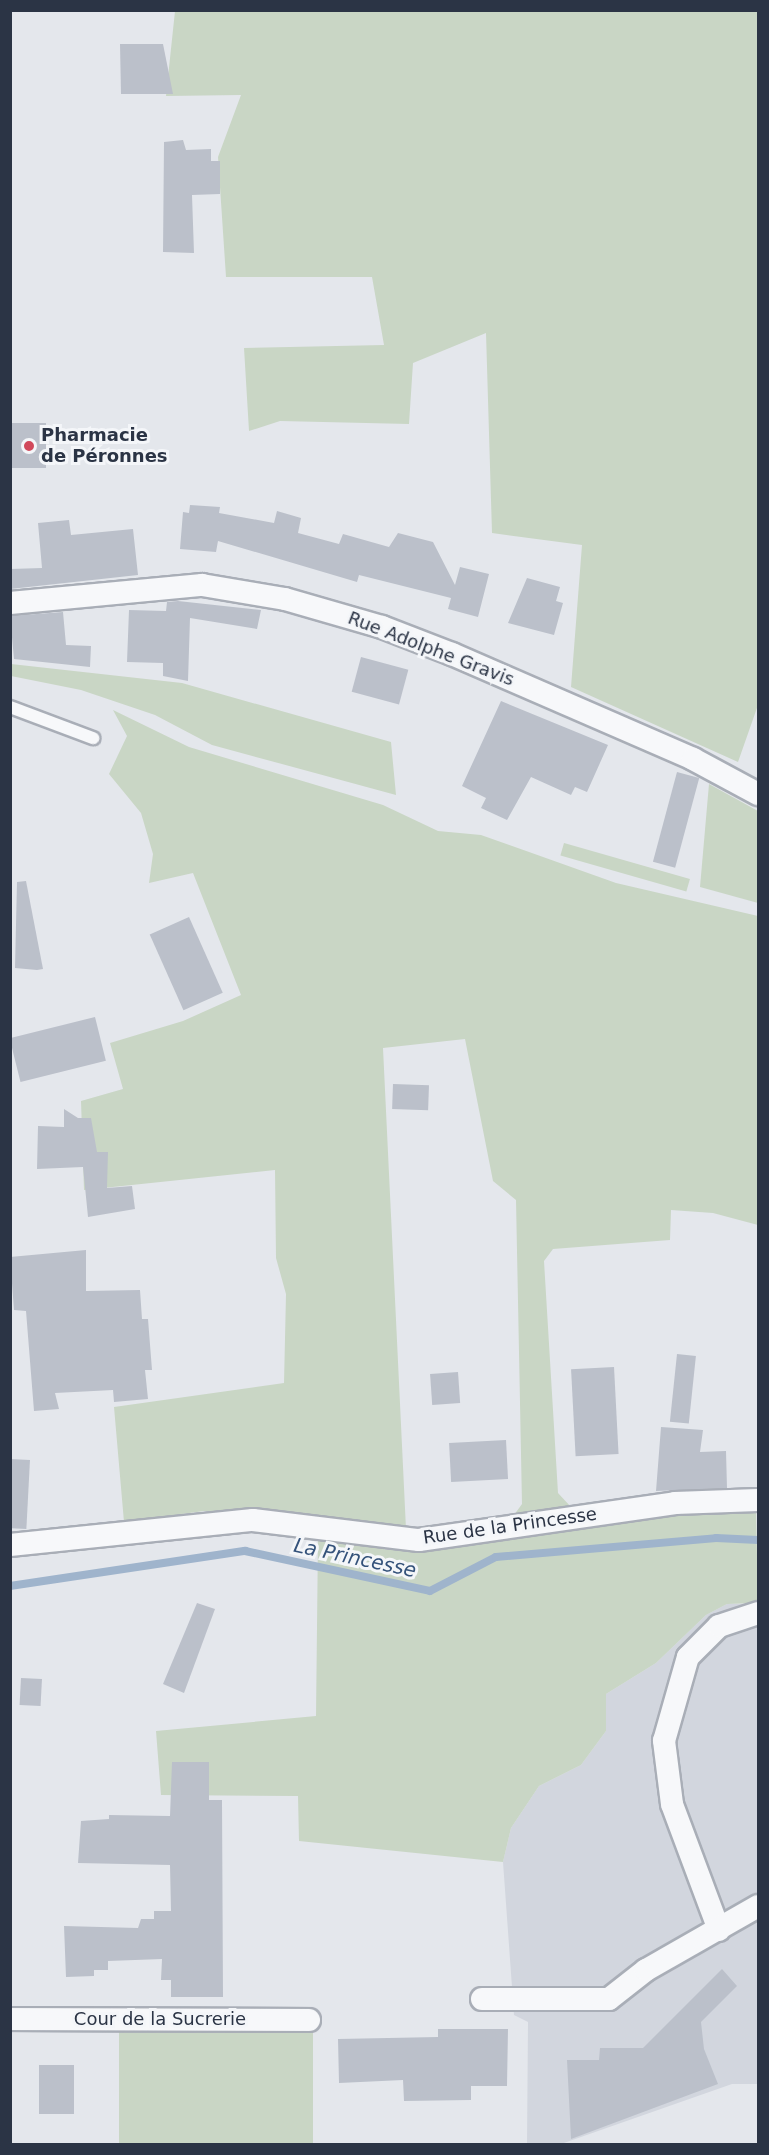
<!DOCTYPE html>
<html>
<head>
<meta charset="utf-8">
<style>
	body { margin:0 }
	#map { position:relative; width:769px; height:2155px; overflow:hidden; background:#e4e7ec; font-family:"DejaVu Sans",sans-serif }
	div>[style] { position:absolute }
	.built>* { inset:0; background:#d2d6de }
	.green>* { inset:0; background:#c9d6c5; transform-origin:0 0 }
	.stream>* { height:8px; margin:-4px; padding:0 4px; transform-origin:4px; border-radius:4px; background:#9fb4cc }
	.building>* { inset:0; background:#bbc0ca; transform-origin:0 0 }
	.roads { filter:drop-shadow(2px 0 #a9aeb7) drop-shadow(-2px 0 #a9aeb7) drop-shadow(0 2px #a9aeb7) drop-shadow(0 -2px #a9aeb7) }
	.lane>* { height:12px; margin:-6px; padding:0 6px; transform-origin:6px; border-radius:6px; background:#f7f8fa }
	.street>* { height:22px; margin:-11px; padding:0 11px; transform-origin:11px; border-radius:11px; background:#f7f8fa }
	.dots>* { width:16px; height:16px; translate:-50% -50%; box-sizing:border-box; border:3px solid #f4f6f9; border-radius:50% }
	span { translate:-50% -50%; white-space:nowrap; text-align:center; line-height:1.15; -webkit-text-stroke:6px #f4f6f9; paint-order:stroke }
	.poi-label { font-size:18px; color:#2b3445; font-weight:700 }
	.left { translate:0 -50%; text-align:left }
	.street-label { font-size:18px; color:#2b3445 }
	.water-label { font-size:20px; color:#34527a; font-style:italic }
	.frame { position:absolute; inset:0; border:12px solid #2b3445; pointer-events:none }
</style>
</head>
<body>
<div id="map">
	<div class="built">
		<div style="clip-path:polygon(727px 1604px,758px 1604px,758px 2084px,732px 2084px,561px 2144px,527px 2144px,528px 2022px,514px 2015px,503px 1862px,511px 1828px,539px 1786px,581px 1765px,606px 1731px,606px 1694px,656px 1663px,706px 1615px)"></div>
	</div>
	<div class="green">
		<div style="clip-path:polygon(175px 11px,758px 11px,758px 705px,738px 762px,571px 687px,582px 545px,492px 533px,486px 333px,413px 363px,409px 424px,280px 421px,249px 431px,244px 348px,384px 345px,372px 277px,226px 277px,218px 157px,241px 95px,166px 96px)"></div>
		<div style="clip-path:polygon(11px 664px,182px 683px,391px 742px,396px 795px,212px 745px,155px 715px,81px 690px,11px 676px)"></div>
		<div style="clip-path:polygon(113px 710px,189px 747px,383px 805px,438px 831px,481px 835px,616px 883px,758px 916px,758px 1225px,713px 1213px,671px 1210px,670px 1240px,553px 1249px,544px 1261px,558px 1493px,571px 1507px,514px 1515px,522px 1504px,516px 1200px,493px 1181px,465px 1039px,383px 1048px,406px 1529px,276px 1511px,204px 1511px,124px 1522px,114px 1407px,284px 1383px,286px 1294px,276px 1258px,275px 1170px,84px 1190px,81px 1101px,123px 1089px,110px 1043px,183px 1021px,241px 995px,193px 873px,149px 883px,153px 854px,141px 813px,109px 774px,127px 736px)"></div>
		<div style="clip-path:polygon(709px 784px,758px 811px,758px 903px,700px 887px)"></div>
		<div style="left:564px;top:843px;width:131px;height:13px;rotate:16deg"></div>
		<div style="clip-path:polygon(756px 1507px,758px 1603px,727px 1604px,706px 1615px,656px 1663px,606px 1694px,606px 1731px,581px 1765px,539px 1786px,511px 1828px,503px 1862px,299px 1841px,298px 1796px,161px 1795px,156px 1731px,316px 1716px,318px 1537px,389px 1550px,454px 1546px,552px 1527px)"></div>
		<div style="left:119px;top:2024px;width:194px;height:120px"></div>
	</div>
	<div class="stream">
		<div style="left:10px;top:1586px;width:238px;rotate:-8.5deg"></div>
		<div style="left:245px;top:1551px;width:189px;rotate:12.2deg"></div>
		<div style="left:430px;top:1591px;width:74px;rotate:-27.3deg"></div>
		<div style="left:496px;top:1557px;width:221px;rotate:-4.9deg"></div>
		<div style="left:716px;top:1538px;width:42px;rotate:2.7deg"></div>
	</div>
	<div class="building">
		<div style="clip-path:polygon(120px 44px,163px 44px,173px 94px,121px 94px)"></div>
		<div style="clip-path:polygon(183px 140px,186px 150px,211px 149px,211px 161px,220px 161px,220px 194px,192px 195px,194px 253px,163px 252px,164px 142px)"></div>
		<div style="left:10px;top:423px;width:36px;height:45px"></div>
		<div style="clip-path:polygon(190px 505px,220px 507px,219px 513px,274px 523px,277px 511px,301px 518px,298px 533px,339px 544px,343px 534px,389px 547px,398px 533px,433px 542px,455px 585px,460px 567px,489px 574px,478px 617px,448px 609px,451px 598px,359px 575px,357px 582px,218px 541px,216px 552px,180px 549px,183px 512px,189px 513px)"></div>
		<div style="clip-path:polygon(69px 520px,71px 535px,133px 529px,138px 575px,10px 589px,10px 569px,42px 568px,38px 523px)"></div>
		<div style="clip-path:polygon(527px 578px,560px 587px,556px 601px,563px 603px,554px 635px,508px 623px)"></div>
		<div style="clip-path:polygon(178px 601px,261px 610px,257px 629px,190px 618px,188px 681px,163px 676px,163px 663px,127px 662px,129px 610px,166px 611px,167px 602px)"></div>
		<div style="clip-path:polygon(63px 612px,66px 645px,91px 646px,90px 667px,14px 659px,10px 616px)"></div>
		<div style="left:361px;top:657px;width:49px;height:36px;rotate:15deg"></div>
		<div style="clip-path:polygon(501px 701px,608px 745px,587px 792px,575px 787px,571px 795px,531px 777px,507px 820px,481px 808px,486px 798px,462px 786px)"></div>
		<div style="left:677px;top:772px;width:23px;height:93px;rotate:15deg"></div>
		<div style="clip-path:polygon(26px 881px,43px 969px,37px 970px,15px 968px,17px 882px)"></div>
		<div style="left:189px;top:917px;width:83px;height:43px;rotate:66deg"></div>
		<div style="left:95px;top:1017px;width:45px;height:88px;rotate:76deg"></div>
		<div style="left:393px;top:1084px;width:36px;height:25px;rotate:2deg"></div>
		<div style="clip-path:polygon(64px 1109px,78px 1118px,91px 1118px,97px 1152px,108px 1152px,107px 1188px,132px 1186px,135px 1209px,88px 1217px,83px 1167px,37px 1169px,38px 1126px,64px 1127px)"></div>
		<div style="clip-path:polygon(86px 1250px,86px 1291px,140px 1290px,142px 1319px,148px 1319px,152px 1370px,145px 1370px,148px 1399px,114px 1402px,113px 1390px,55px 1393px,59px 1409px,34px 1411px,26px 1311px,14px 1310px,10px 1257px)"></div>
		<div style="left:677px;top:1354px;width:19px;height:68px;rotate:6deg"></div>
		<div style="left:614px;top:1367px;width:87px;height:43px;rotate:87deg"></div>
		<div style="left:458px;top:1372px;width:31px;height:28px;rotate:86deg"></div>
		<div style="clip-path:polygon(661px 1427px,703px 1430px,700px 1452px,726px 1451px,727px 1488px,656px 1491px)"></div>
		<div style="left:506px;top:1440px;width:39px;height:57px;rotate:87deg"></div>
		<div style="left:10px;top:1459px;width:20px;height:69px;rotate:3deg"></div>
		<div style="clip-path:polygon(197px 1603px,215px 1609px,184px 1693px,163px 1684px)"></div>
		<div style="left:21px;top:1678px;width:21px;height:27px;rotate:3deg"></div>
		<div style="clip-path:polygon(172px 1762px,209px 1762px,209px 1800px,222px 1800px,223px 1997px,171px 1997px,171px 1980px,161px 1980px,162px 1959px,108px 1961px,108px 1970px,94px 1970px,94px 1976px,66px 1977px,64px 1926px,138px 1928px,141px 1919px,154px 1919px,154px 1911px,171px 1911px,170px 1865px,78px 1863px,81px 1821px,109px 1819px,109px 1815px,170px 1816px)"></div>
		<div style="clip-path:polygon(722px 1969px,737px 1986px,701px 2022px,704px 2049px,718px 2084px,571px 2139px,567px 2060px,599px 2060px,600px 2048px,643px 2048px)"></div>
		<div style="clip-path:polygon(438px 2029px,508px 2029px,507px 2086px,471px 2086px,471px 2100px,404px 2101px,403px 2080px,339px 2083px,338px 2039px,438px 2037px)"></div>
		<div style="left:74px;top:2065px;width:49px;height:35px;rotate:90deg"></div>
	</div>
	<div class="roads">
		<div class="lane">
			<div style="left:10px;top:707px;width:89px;rotate:20.5deg"></div>
		</div>
		<div class="street">
			<div style="left:10px;top:603px;width:193px;rotate:-5.4deg"></div>
			<div style="left:202px;top:585px;width:84px;rotate:9.6deg"></div>
			<div style="left:285px;top:599px;width:101px;rotate:16.1deg"></div>
			<div style="left:382px;top:627px;width:75px;rotate:21.1deg"></div>
			<div style="left:452px;top:654px;width:263px;rotate:23.5deg"></div>
			<div style="left:693px;top:759px;width:74px;rotate:28.3deg"></div>
			<div style="left:10px;top:1545px;width:244px;rotate:-5.9deg"></div>
			<div style="left:253px;top:1520px;width:167px;rotate:6.9deg"></div>
			<div style="left:419px;top:1540px;width:259px;rotate:-8.2deg"></div>
			<div style="left:675px;top:1503px;width:83px;rotate:-2.1deg"></div>
			<div style="left:719px;top:1930px;width:134px;rotate:-110.5deg"></div>
			<div style="left:672px;top:1804px;width:64px;rotate:-97.2deg"></div>
			<div style="left:664px;top:1741px;width:87px;rotate:-74.1deg"></div>
			<div style="left:688px;top:1657px;width:44px;rotate:-45deg"></div>
			<div style="left:719px;top:1626px;width:41px;rotate:-18.4deg"></div>
			<div style="left:482px;top:1999px;width:127px"></div>
			<div style="left:609px;top:1999px;width:47px;rotate:-38.1deg"></div>
			<div style="left:646px;top:1970px;width:129px;rotate:-29.7deg"></div>
			<div style="left:10px;top:2019px;width:299px;rotate:0.2deg"></div>
		</div>
	</div>
	<div class="dots">
		<div style="left:29px;top:446px;background:#d1495b"></div>
	</div>
	<div class="poi-label">
		<span class="left" style="left:41px;top:446px">Pharmacie<br>de Péronnes</span>
	</div>
	<div class="street-label">
		<span style="left:431px;top:649px;rotate:21deg">Rue Adolphe Gravis</span>
		<span style="left:510px;top:1526px;rotate:-8deg">Rue de la Princesse</span>
		<span style="left:160px;top:2019px">Cour de la Sucrerie</span>
	</div>
	<div class="water-label">
		<span style="left:355px;top:1558px;rotate:12deg">La Princesse</span>
	</div>
	<div class="frame"></div>
</div>
</body>
</html>
